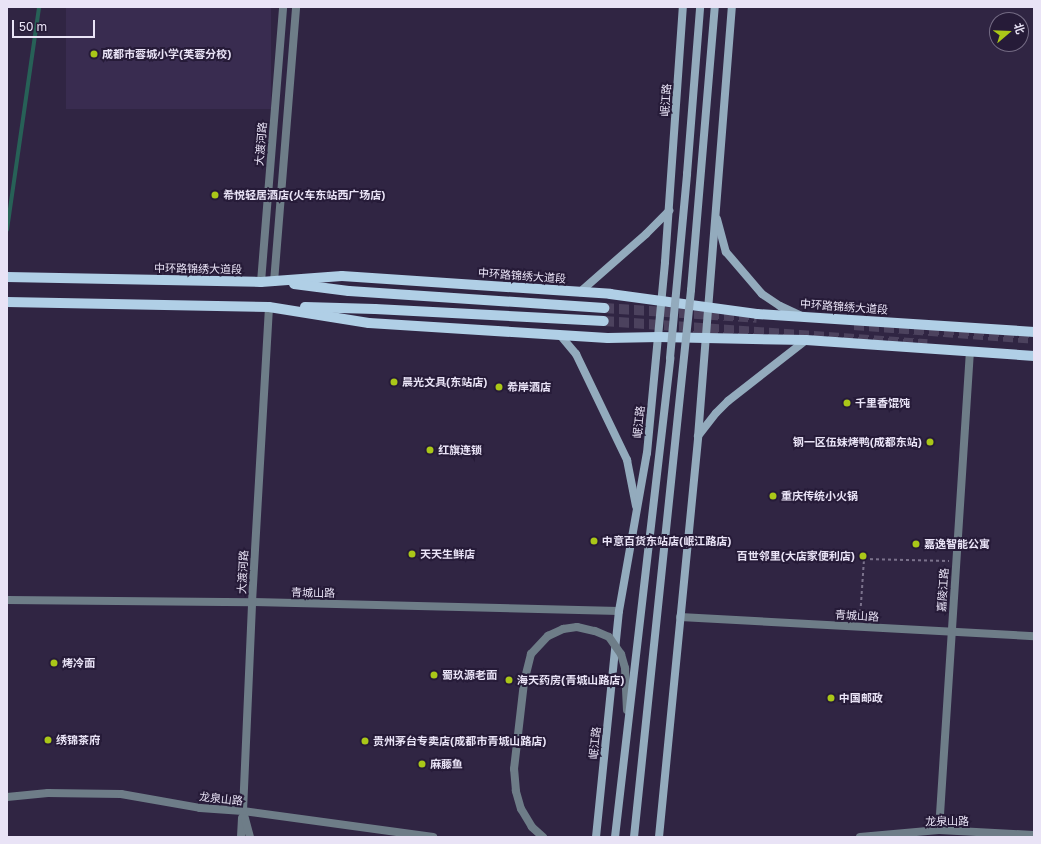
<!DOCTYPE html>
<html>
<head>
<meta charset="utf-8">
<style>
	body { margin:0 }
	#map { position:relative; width:1041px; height:844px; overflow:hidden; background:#302543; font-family:"Golos Text","Noto Sans SC",sans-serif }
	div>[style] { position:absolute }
	.built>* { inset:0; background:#392c50; transform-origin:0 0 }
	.stream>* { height:3.5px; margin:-1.75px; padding:0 1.75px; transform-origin:1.75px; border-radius:1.75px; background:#276157 }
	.primary-tunnel>* { height:10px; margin-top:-5px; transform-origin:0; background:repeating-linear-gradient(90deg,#4c425e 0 10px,transparent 0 15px) }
	.path>* { height:2px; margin-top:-1px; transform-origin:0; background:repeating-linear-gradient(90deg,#7b728c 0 3px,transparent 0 6px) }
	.minor>* { height:8px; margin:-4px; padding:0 4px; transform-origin:4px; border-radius:4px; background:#6e7d88 }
	.tertiary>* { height:8px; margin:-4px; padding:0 4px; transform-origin:4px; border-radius:4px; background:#6e7d88 }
	.secondary>* { height:8px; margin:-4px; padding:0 4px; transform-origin:4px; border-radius:4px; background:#93abbd }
	.primary>* { height:10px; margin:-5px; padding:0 5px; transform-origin:5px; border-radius:5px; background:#b0cfe6 }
	.tertiary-bridge>* { height:8px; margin:-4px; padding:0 4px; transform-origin:4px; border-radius:4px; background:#6e7d88 }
	.secondary-bridge>* { height:8px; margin:-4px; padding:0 4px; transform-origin:4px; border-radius:4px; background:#93abbd }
	.dots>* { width:11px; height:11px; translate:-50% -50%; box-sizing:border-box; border:2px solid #261b38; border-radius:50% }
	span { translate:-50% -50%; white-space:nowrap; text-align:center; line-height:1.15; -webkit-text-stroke:4px #261b38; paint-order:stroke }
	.poi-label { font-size:11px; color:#e9e3f6; font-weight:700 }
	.left { translate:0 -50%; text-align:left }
	.right { translate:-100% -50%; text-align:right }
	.street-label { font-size:11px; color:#e9e3f6 }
	.frame { position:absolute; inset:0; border:8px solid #e9e3f6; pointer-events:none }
	.north { position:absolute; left:989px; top:12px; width:40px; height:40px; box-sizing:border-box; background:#261b38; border:1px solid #746b84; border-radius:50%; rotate:71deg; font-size:11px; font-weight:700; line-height:16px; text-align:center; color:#e9e3f6 }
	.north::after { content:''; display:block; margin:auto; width:14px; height:18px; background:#aac718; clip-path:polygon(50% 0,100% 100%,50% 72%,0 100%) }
	.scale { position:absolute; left:12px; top:20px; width:83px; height:18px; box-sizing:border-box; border:2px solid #e9e3f6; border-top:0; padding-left:5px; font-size:12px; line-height:14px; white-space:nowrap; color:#e9e3f6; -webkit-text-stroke:3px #261b38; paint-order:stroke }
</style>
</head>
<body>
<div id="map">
	<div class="built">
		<div style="left:66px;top:7px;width:205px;height:102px"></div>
	</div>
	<div class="stream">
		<div style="left:7px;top:230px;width:225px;rotate:-81.8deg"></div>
	</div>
	<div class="primary-tunnel">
		<div style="left:604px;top:308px;width:153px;rotate:3.7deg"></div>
		<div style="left:604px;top:321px;width:324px;rotate:4.1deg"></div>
		<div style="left:854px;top:325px;width:181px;rotate:4.4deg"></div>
	</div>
	<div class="path">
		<div style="left:860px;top:618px;width:59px;rotate:-86.1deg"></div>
		<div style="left:864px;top:559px;width:85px;rotate:1.3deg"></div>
	</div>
	<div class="minor">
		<div style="left:7px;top:600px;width:245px;rotate:0.5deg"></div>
		<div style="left:252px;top:602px;width:367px;rotate:1.4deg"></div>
		<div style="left:680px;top:617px;width:355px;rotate:3.1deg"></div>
		<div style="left:939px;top:830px;width:480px;rotate:-86.3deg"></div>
	</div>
	<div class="tertiary">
		<div style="left:261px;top:282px;width:276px;rotate:-85.4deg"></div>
		<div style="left:274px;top:282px;width:276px;rotate:-85.4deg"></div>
		<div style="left:7px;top:797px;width:41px;rotate:-5.6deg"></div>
		<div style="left:48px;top:793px;width:73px;rotate:0.8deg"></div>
		<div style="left:121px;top:794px;width:80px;rotate:10deg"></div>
		<div style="left:200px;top:808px;width:43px;rotate:4deg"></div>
		<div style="left:243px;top:811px;width:192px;rotate:7.8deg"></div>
		<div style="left:241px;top:837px;width:19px;rotate:-87deg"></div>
		<div style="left:250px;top:837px;width:27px;rotate:-105deg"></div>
		<div style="left:243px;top:811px;width:209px;rotate:-87.5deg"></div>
		<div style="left:252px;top:602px;width:295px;rotate:-86.7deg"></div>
		<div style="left:860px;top:837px;width:79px;rotate:-5.1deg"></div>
		<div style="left:939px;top:830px;width:95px;rotate:3deg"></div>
	</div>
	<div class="secondary">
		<div style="left:717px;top:219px;width:34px;rotate:75deg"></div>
		<div style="left:726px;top:252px;width:55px;rotate:49.4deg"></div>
		<div style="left:762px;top:294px;width:22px;rotate:34deg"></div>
		<div style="left:780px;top:306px;width:23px;rotate:25deg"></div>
		<div style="left:580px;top:292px;width:88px;rotate:-41.3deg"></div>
		<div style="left:646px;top:234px;width:33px;rotate:-45deg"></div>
		<div style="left:560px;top:335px;width:25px;rotate:50deg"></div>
		<div style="left:576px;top:354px;width:118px;rotate:64.3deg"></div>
		<div style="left:627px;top:460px;width:47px;rotate:78.9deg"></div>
		<div style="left:698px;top:436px;width:29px;rotate:-52deg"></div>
		<div style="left:716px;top:413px;width:17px;rotate:-45deg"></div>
		<div style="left:728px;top:401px;width:99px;rotate:-38deg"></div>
		<div style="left:596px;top:837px;width:227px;rotate:-84.2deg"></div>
		<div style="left:619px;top:611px;width:160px;rotate:-80deg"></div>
		<div style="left:647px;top:453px;width:192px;rotate:-84.6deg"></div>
		<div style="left:665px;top:262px;width:256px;rotate:-86deg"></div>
		<div style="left:659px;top:837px;width:402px;rotate:-84.4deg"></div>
		<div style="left:698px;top:437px;width:431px;rotate:-85.5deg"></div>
	</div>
	<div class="primary">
		<div style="left:7px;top:277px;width:254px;rotate:1.1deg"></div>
		<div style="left:261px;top:282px;width:81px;rotate:-4.2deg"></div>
		<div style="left:342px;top:276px;width:269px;rotate:3.8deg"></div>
		<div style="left:610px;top:294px;width:148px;rotate:7.7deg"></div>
		<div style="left:757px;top:314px;width:278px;rotate:3.7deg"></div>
		<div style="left:294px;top:284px;width:55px;rotate:7.3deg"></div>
		<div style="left:349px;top:291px;width:256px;rotate:3.8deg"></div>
		<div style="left:7px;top:302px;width:262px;rotate:1.1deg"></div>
		<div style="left:269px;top:307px;width:101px;rotate:9.1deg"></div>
		<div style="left:369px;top:323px;width:239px;rotate:3.6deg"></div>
		<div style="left:608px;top:338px;width:51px;rotate:-1.1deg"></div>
		<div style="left:659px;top:337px;width:147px;rotate:1.2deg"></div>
		<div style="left:806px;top:340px;width:229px;rotate:4deg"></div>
		<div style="left:305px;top:307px;width:70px;rotate:1.6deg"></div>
		<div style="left:375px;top:309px;width:229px;rotate:3deg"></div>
	</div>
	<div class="tertiary-bridge">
		<div style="left:543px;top:837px;width:15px;rotate:-138deg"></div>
		<div style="left:532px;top:827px;width:21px;rotate:-121deg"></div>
		<div style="left:521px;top:809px;width:19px;rotate:-106deg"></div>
		<div style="left:516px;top:791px;width:22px;rotate:-95deg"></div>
		<div style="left:514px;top:769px;width:88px;rotate:-83.4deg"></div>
		<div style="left:524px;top:682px;width:29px;rotate:-76deg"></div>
		<div style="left:531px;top:654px;width:25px;rotate:-47deg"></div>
		<div style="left:548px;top:636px;width:17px;rotate:-25deg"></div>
		<div style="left:563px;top:629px;width:14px;rotate:-8deg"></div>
		<div style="left:577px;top:627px;width:18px;rotate:13deg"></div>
		<div style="left:595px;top:631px;width:15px;rotate:23deg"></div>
		<div style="left:609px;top:637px;width:21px;rotate:55deg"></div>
		<div style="left:621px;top:654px;width:15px;rotate:74deg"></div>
		<div style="left:625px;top:668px;width:42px;rotate:87.3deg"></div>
	</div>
	<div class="secondary-bridge">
		<div style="left:615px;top:837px;width:482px;rotate:-83.4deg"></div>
		<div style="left:670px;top:358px;width:185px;rotate:-84.7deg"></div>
		<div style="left:687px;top:174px;width:168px;rotate:-85.5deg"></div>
		<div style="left:634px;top:837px;width:550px;rotate:-84.05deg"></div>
		<div style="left:691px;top:290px;width:284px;rotate:-85.2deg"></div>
	</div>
	<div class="dots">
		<div style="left:94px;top:54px;background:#aac718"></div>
		<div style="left:215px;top:195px;background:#aac718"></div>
		<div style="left:394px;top:382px;background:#aac718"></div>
		<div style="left:499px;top:387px;background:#aac718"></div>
		<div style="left:847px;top:403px;background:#aac718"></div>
		<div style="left:930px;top:442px;background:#aac718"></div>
		<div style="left:430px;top:450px;background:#aac718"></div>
		<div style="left:773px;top:496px;background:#aac718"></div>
		<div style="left:594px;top:541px;background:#aac718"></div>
		<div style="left:916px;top:544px;background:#aac718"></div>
		<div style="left:412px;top:554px;background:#aac718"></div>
		<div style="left:863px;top:556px;background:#aac718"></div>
		<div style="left:54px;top:663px;background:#aac718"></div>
		<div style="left:434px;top:675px;background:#aac718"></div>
		<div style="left:509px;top:680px;background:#aac718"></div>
		<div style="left:831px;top:698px;background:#aac718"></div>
		<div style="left:48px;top:740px;background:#aac718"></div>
		<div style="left:365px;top:741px;background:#aac718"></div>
		<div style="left:422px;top:764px;background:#aac718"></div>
	</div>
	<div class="poi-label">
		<span class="left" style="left:102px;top:54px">成都市蓉城小学(芙蓉分校)</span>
		<span class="left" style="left:223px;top:195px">希悦轻居酒店(火车东站西广场店)</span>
		<span class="left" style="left:402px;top:382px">晨光文具(东站店)</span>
		<span class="left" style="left:507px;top:387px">希岸酒店</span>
		<span class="left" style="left:855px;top:403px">千里香馄饨</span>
		<span class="right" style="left:922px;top:442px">钢一区伍妹烤鸭(成都东站)</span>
		<span class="left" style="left:438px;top:450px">红旗连锁</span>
		<span class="left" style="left:781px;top:496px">重庆传统小火锅</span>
		<span class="left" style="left:602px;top:541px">中意百货东站店(岷江路店)</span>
		<span class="left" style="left:924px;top:544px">嘉逸智能公寓</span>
		<span class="left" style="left:420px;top:554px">天天生鲜店</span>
		<span class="right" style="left:855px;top:556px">百世邻里(大店家便利店)</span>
		<span class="left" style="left:62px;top:663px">烤冷面</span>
		<span class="left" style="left:442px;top:675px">蜀玖源老面</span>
		<span class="left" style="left:517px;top:680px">海天药房(青城山路店)</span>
		<span class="left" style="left:839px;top:698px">中国邮政</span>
		<span class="left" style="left:56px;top:740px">绣锦茶府</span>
		<span class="left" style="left:373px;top:741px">贵州茅台专卖店(成都市青城山路店)</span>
		<span class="left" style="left:430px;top:764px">麻藤鱼</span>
	</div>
	<div class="street-label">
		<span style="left:666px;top:100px;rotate:-86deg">岷江路</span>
		<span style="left:261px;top:144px;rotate:-85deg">大渡河路</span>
		<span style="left:198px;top:269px;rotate:1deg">中环路锦绣大道段</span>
		<span style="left:522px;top:276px;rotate:4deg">中环路锦绣大道段</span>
		<span style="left:844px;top:307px;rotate:4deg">中环路锦绣大道段</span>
		<span style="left:639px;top:422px;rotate:-84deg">岷江路</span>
		<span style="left:243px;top:572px;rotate:-87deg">大渡河路</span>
		<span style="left:943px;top:590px;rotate:-86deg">嘉陵江路</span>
		<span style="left:313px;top:593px;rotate:1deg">青城山路</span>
		<span style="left:857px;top:616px;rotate:3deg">青城山路</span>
		<span style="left:595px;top:743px;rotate:-84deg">岷江路</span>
		<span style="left:221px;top:799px;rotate:6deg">龙泉山路</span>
		<span style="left:947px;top:821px">龙泉山路</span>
	</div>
	<div class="frame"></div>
	<div class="north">北</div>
	<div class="scale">50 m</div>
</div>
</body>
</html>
